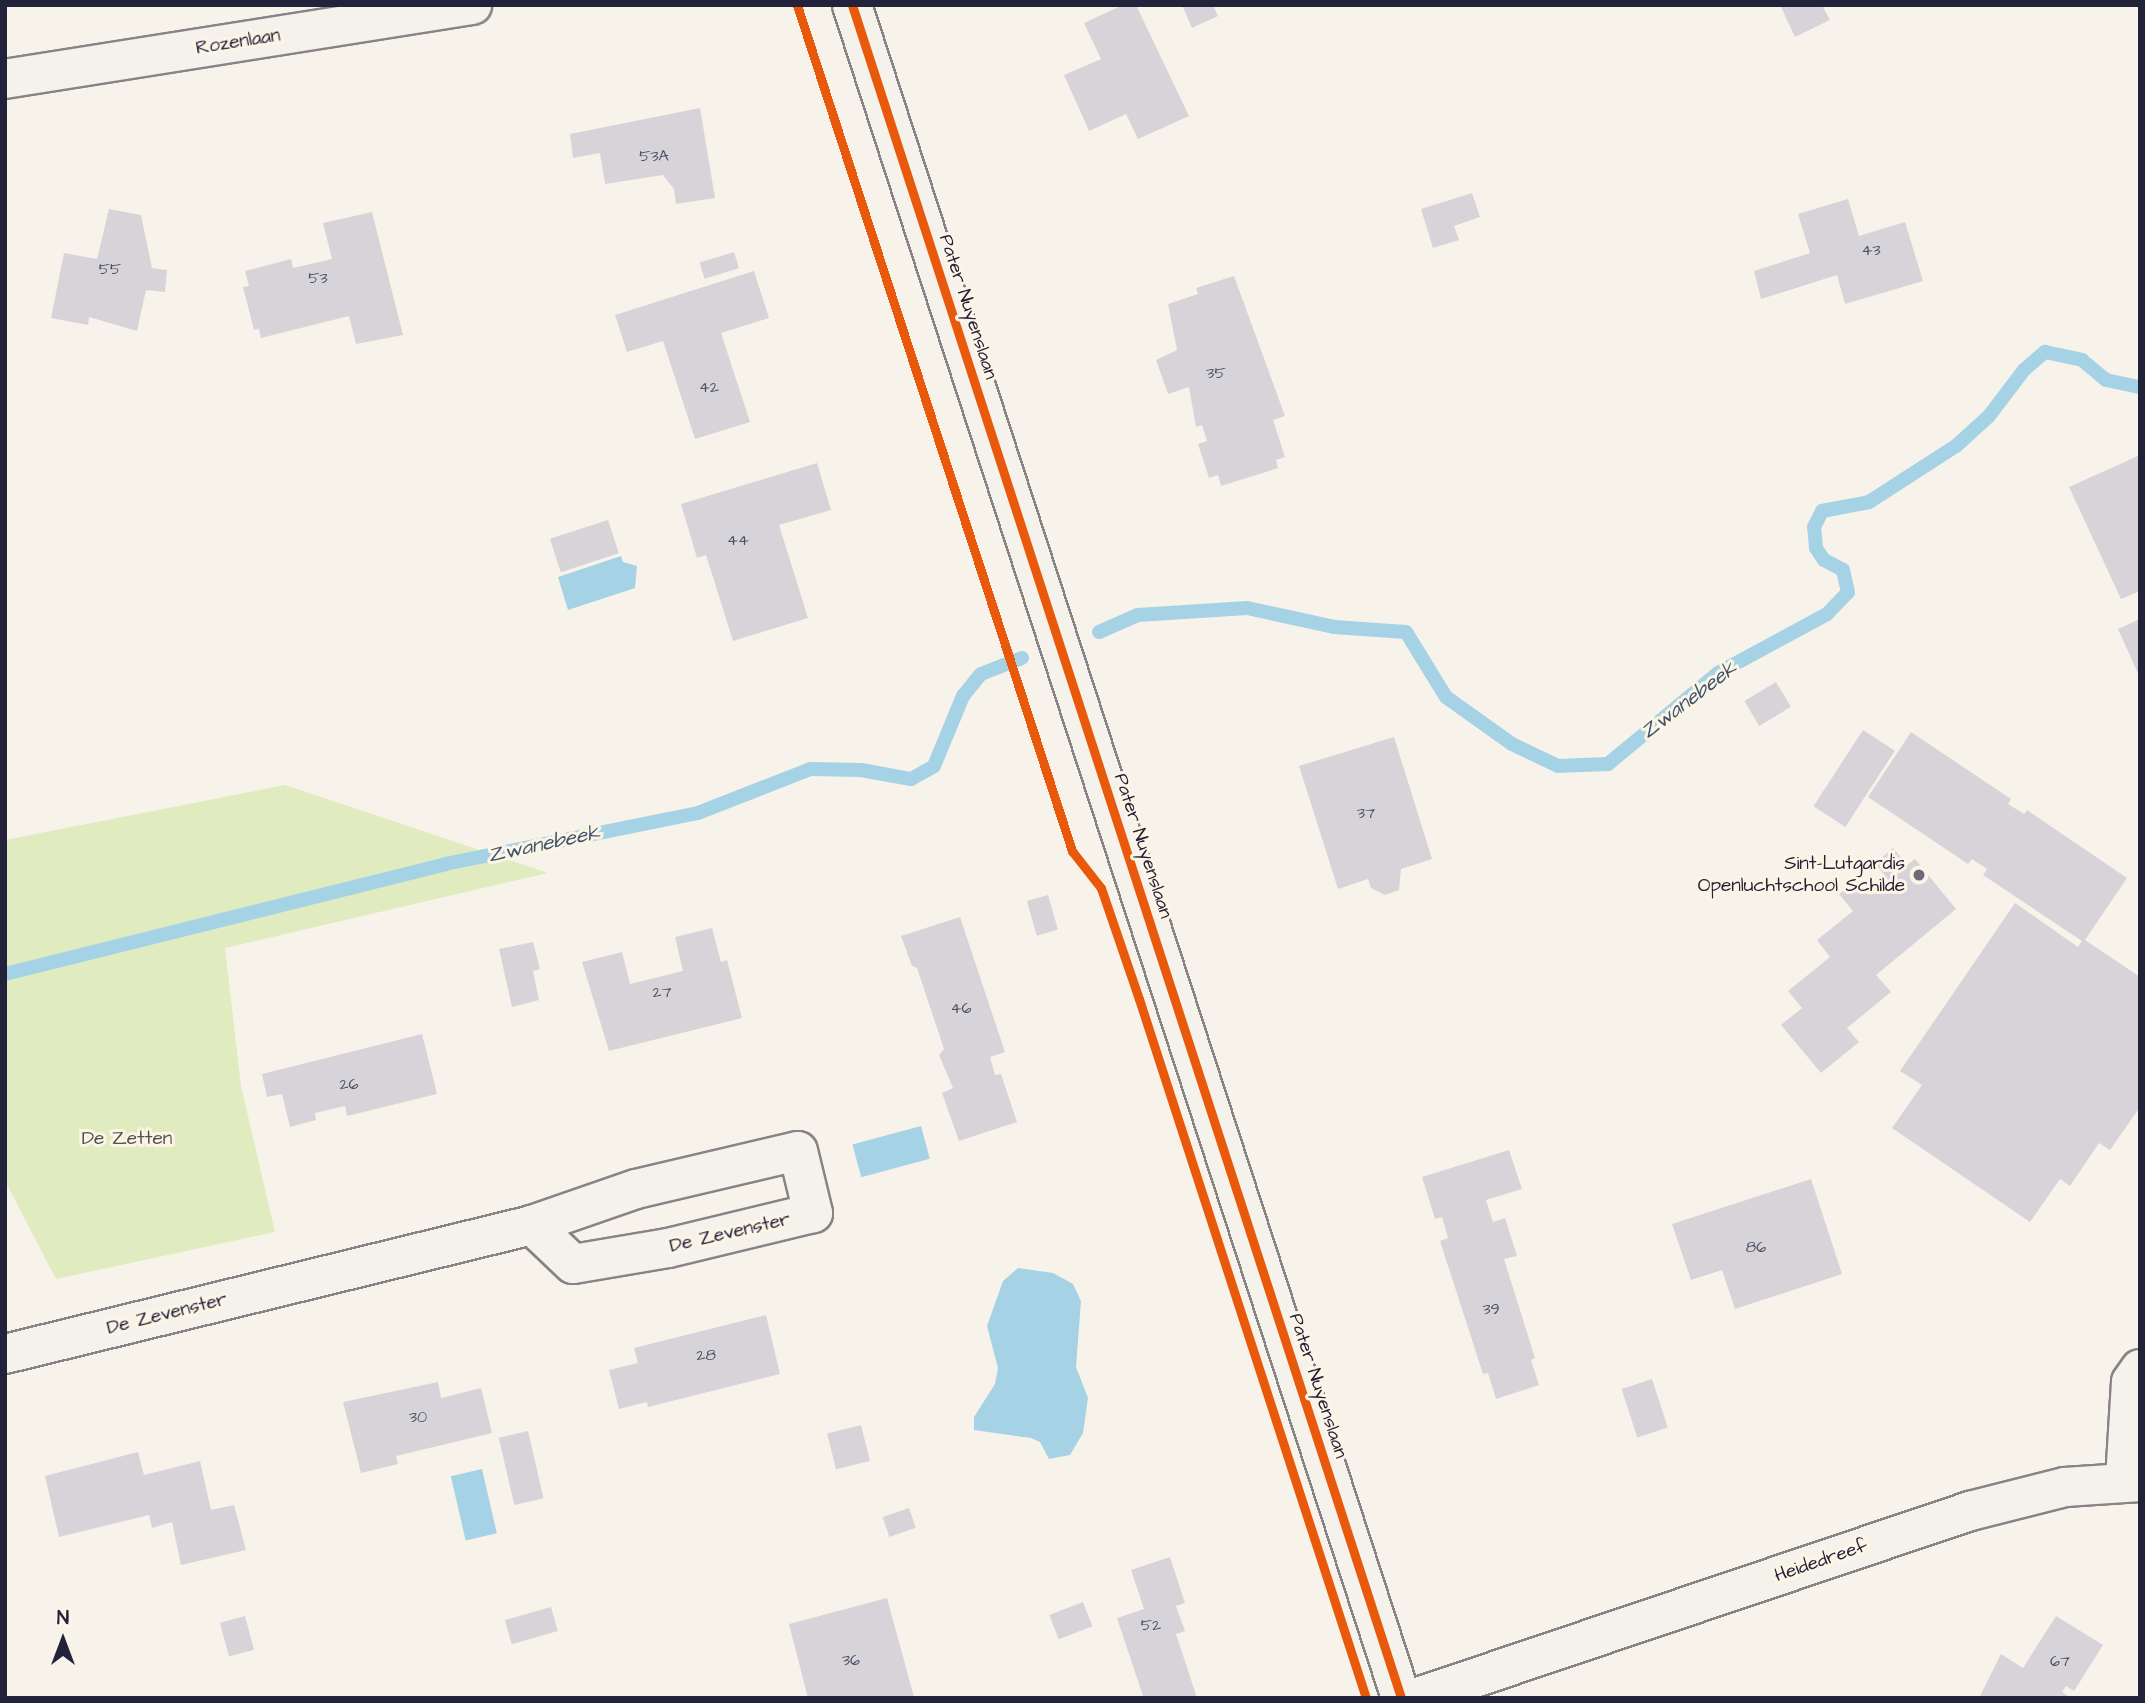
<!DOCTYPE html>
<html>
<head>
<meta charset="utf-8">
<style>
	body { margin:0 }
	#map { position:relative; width:2145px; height:1703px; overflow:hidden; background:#f7f3ea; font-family:"Architects Daughter",sans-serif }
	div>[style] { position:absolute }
	.green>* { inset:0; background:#e0ecbf }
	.water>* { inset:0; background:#a6d2e6; transform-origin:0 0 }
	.stream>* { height:14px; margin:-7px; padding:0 7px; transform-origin:7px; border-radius:7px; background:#a6d2e6 }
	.building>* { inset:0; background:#d7d4d9; transform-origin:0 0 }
	.roads { filter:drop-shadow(2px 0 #868485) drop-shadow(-2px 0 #868485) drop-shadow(0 2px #868485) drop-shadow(0 -2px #868485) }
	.minor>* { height:38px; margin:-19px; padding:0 19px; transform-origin:19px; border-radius:19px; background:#f5f2ec }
	.tertiary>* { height:38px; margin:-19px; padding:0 19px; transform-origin:19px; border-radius:19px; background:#f5f2ec }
	.cycleway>* { height:9px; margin:-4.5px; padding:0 4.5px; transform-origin:4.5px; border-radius:4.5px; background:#e8590c }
	.dots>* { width:19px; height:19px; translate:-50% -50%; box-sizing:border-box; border:4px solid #fcf5e5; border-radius:50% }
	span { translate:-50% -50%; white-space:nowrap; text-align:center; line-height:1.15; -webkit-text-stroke:6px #fcf5e5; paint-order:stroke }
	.number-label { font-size:16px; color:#4f4e62 }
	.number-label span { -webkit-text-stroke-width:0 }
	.street-label { font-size:19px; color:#22223b }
	.poi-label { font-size:19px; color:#22223b }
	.right { translate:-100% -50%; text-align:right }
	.park-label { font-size:19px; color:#4d5353 }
	.water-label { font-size:21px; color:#3f536e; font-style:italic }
	.frame { position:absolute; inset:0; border:7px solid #22223b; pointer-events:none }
	.north { position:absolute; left:28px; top:1605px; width:70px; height:70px; -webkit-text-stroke:5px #fcf5e5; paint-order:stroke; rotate:0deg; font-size:19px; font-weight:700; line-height:28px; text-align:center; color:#22223b }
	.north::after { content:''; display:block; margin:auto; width:24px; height:32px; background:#22223b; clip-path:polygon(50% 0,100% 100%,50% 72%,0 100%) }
</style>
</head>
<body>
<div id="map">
	<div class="green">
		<div style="clip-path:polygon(285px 785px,548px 873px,225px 948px,241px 1086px,275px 1232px,56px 1279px,5px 1181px,5px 840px)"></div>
	</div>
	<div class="water">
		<div style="clip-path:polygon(621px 556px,623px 562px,637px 566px,635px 588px,568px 610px,558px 577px)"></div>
		<div style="left:921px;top:1126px;width:34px;height:71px;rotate:75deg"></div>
		<div style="clip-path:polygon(1018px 1268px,1053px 1273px,1073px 1284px,1081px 1301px,1076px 1367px,1088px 1398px,1083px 1433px,1070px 1455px,1049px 1459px,1040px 1442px,1031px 1438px,974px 1430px,974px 1417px,995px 1384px,998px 1368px,987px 1326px,1003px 1281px)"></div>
		<div style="left:482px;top:1469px;width:66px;height:32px;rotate:77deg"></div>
	</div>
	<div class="stream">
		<div style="left:1099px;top:632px;width:43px;rotate:-23.6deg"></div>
		<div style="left:1138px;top:615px;width:109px;rotate:-3.7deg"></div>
		<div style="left:1247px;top:608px;width:89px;rotate:12.3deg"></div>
		<div style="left:1334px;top:627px;width:72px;rotate:4deg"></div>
		<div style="left:1406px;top:632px;width:76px;rotate:58.4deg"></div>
		<div style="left:1446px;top:697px;width:81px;rotate:35.5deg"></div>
		<div style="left:1512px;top:744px;width:51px;rotate:25.6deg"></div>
		<div style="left:1558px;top:766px;width:50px;rotate:-2.3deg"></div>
		<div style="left:1608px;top:764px;width:143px;rotate:-39.6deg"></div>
		<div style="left:1718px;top:673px;width:124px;rotate:-28.4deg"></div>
		<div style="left:1827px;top:614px;width:30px;rotate:-46deg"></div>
		<div style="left:1848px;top:592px;width:23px;rotate:-103deg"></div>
		<div style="left:1843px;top:570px;width:21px;rotate:-152deg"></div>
		<div style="left:1824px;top:560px;width:14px;rotate:-124deg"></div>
		<div style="left:1816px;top:548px;width:21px;rotate:-95deg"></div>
		<div style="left:1814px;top:527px;width:18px;rotate:-63deg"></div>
		<div style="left:1822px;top:511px;width:48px;rotate:-10.8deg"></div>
		<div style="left:1869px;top:502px;width:103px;rotate:-32.8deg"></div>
		<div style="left:1956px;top:446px;width:45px;rotate:-42.3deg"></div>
		<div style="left:1989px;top:416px;width:58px;rotate:-52.7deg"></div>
		<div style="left:2024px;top:370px;width:28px;rotate:-41deg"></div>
		<div style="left:2045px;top:352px;width:38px;rotate:12deg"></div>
		<div style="left:2082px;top:360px;width:31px;rotate:40deg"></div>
		<div style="left:2106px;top:380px;width:35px;rotate:12deg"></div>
		<div style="left:5px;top:974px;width:454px;rotate:-14deg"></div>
		<div style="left:445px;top:864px;width:258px;rotate:-11.4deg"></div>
		<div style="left:698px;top:813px;width:120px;rotate:-21.4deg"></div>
		<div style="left:810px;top:769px;width:51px;rotate:1.1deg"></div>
		<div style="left:861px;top:770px;width:51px;rotate:10.2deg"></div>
		<div style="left:911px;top:779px;width:26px;rotate:-29deg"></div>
		<div style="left:934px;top:766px;width:76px;rotate:-67.5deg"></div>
		<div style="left:963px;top:696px;width:28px;rotate:-51deg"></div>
		<div style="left:981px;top:674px;width:44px;rotate:-21.3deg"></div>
	</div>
	<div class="building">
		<div style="clip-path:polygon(1123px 5px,1136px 5px,1189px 116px,1138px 139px,1126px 114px,1089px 131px,1064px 75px,1101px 59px,1084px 23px)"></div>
		<div style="clip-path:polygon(1182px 5px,1213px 5px,1218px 16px,1192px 28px)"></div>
		<div style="clip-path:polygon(1780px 5px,1822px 5px,1830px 20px,1795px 37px)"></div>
		<div style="clip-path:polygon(700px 108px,715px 198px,676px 204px,674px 189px,663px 175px,605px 184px,600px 153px,573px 158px,570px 134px)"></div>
		<div style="clip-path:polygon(1472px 193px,1480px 217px,1454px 226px,1459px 240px,1433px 248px,1421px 209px)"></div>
		<div style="clip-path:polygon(1848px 199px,1859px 236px,1905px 222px,1923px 281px,1845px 304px,1837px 275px,1761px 299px,1754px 271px,1810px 253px,1798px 214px)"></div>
		<div style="clip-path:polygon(109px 209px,141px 215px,152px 268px,167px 270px,165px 292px,146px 290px,137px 331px,89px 317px,88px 325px,51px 318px,64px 253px,97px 259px)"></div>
		<div style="clip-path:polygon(372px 212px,403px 335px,356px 344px,349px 316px,261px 338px,259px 329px,254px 330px,243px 287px,249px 286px,245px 271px,291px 259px,293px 268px,332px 259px,323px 223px)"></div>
		<div style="left:734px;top:252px;width:17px;height:36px;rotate:73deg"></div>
		<div style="clip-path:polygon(754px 271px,769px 318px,721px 333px,750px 422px,695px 439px,663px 341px,627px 352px,615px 315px)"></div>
		<div style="clip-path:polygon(1234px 276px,1285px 416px,1273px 420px,1285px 457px,1276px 460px,1278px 468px,1221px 486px,1218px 475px,1209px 478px,1198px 444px,1207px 441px,1202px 425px,1196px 427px,1189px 387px,1168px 394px,1156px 360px,1177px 350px,1168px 304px,1198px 294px,1196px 288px)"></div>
		<div style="clip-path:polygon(2140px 455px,2140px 591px,2121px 599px,2069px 487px)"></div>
		<div style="clip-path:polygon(817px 463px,831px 510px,779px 525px,808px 618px,733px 641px,706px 555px,697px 558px,681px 504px)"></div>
		<div style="left:608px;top:520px;width:35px;height:61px;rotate:72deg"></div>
		<div style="clip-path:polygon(2140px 619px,2140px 678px,2118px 629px)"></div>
		<div style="left:1776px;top:682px;width:29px;height:37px;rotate:59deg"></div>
		<div style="left:1863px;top:730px;width:38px;height:91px;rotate:33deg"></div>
		<div style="clip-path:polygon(1911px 732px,2011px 799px,2008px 804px,2024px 814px,2027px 810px,2127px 878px,2085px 940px,2140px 977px,2140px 1107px,2110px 1150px,2099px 1143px,2070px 1186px,2060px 1179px,2030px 1222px,1892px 1128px,1922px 1085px,1900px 1071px,2015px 903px,2078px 947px,2082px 941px,1983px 875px,1987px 869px,1972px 859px,1968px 864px,1868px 797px)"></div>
		<div style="clip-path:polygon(1394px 737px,1432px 859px,1401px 869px,1399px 890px,1385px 895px,1371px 888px,1368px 879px,1338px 889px,1299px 766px)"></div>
		<div style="clip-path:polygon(1893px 848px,1907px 865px,1915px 859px,1956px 909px,1876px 975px,1891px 992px,1847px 1028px,1859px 1042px,1821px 1073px,1781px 1025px,1802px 1008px,1788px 991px,1830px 957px,1817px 940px,1853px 911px,1839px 894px,1858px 879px,1871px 895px,1889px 881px,1875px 863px)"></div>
		<div style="left:1048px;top:895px;width:36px;height:22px;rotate:74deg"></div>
		<div style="clip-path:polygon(960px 917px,1005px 1052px,990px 1057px,995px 1075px,1001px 1074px,1017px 1122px,959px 1141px,942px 1093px,953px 1088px,939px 1055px,944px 1049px,917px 968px,912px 966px,901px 936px)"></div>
		<div style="clip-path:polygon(712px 928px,721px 962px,727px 960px,742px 1018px,609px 1051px,582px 962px,622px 952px,630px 984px,683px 971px,675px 937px)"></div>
		<div style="clip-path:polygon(533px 942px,540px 969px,533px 971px,539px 1000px,512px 1007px,499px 949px)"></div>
		<div style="clip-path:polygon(422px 1034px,437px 1094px,347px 1116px,345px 1106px,315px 1113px,316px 1120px,290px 1127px,282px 1094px,267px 1097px,262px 1074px)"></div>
		<div style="clip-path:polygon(1509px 1150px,1522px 1189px,1486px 1200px,1493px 1222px,1505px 1218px,1517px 1256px,1504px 1259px,1535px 1358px,1531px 1360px,1539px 1385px,1496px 1399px,1488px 1373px,1483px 1374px,1440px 1241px,1448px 1238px,1442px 1217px,1435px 1219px,1422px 1177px)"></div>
		<div style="clip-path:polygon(1811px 1179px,1842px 1274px,1735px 1309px,1722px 1270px,1691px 1280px,1672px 1224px)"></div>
		<div style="clip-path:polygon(766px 1315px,780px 1374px,648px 1407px,647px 1402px,619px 1409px,609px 1370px,638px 1363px,634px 1348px)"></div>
		<div style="left:1652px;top:1379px;width:51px;height:32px;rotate:72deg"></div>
		<div style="clip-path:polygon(438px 1382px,441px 1398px,481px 1388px,492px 1433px,396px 1456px,398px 1464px,361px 1473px,343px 1402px)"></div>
		<div style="left:861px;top:1425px;width:37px;height:35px;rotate:76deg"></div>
		<div style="left:528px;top:1431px;width:69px;height:30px;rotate:77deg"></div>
		<div style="clip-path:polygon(138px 1452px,144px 1475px,200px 1461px,211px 1510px,234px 1505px,246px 1550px,181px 1565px,172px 1522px,152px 1528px,149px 1515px,59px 1537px,45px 1476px)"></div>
		<div style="left:909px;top:1508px;width:21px;height:28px;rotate:71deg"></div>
		<div style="clip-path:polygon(1170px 1557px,1185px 1603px,1176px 1606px,1185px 1631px,1176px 1634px,1197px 1698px,1143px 1696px,1117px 1618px,1144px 1609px,1131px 1570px)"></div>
		<div style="clip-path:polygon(887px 1598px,914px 1697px,808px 1698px,789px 1624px)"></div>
		<div style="left:1083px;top:1602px;width:26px;height:36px;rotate:69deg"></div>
		<div style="left:551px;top:1607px;width:25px;height:48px;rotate:74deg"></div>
		<div style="left:245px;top:1616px;width:35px;height:26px;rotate:75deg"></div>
		<div style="clip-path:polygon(2056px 1616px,2103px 1645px,2074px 1691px,2066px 1686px,2062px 1692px,2071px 1698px,1979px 1698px,2001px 1654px,2023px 1668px)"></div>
	</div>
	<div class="roads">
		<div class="minor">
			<div style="left:5px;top:79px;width:473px;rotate:-9deg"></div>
			<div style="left:5px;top:1354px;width:543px;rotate:-13.75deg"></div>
			<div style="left:532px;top:1225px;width:110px;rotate:-19.1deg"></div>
			<div style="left:636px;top:1189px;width:166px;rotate:-13.2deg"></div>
			<div style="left:798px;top:1151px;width:64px;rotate:76.4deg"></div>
			<div style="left:813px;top:1213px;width:149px;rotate:166.4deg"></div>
			<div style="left:668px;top:1248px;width:96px;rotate:170.4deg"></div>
			<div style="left:573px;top:1264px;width:57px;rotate:-136.4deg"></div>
			<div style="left:2125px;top:1480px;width:98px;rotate:-86.5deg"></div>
			<div style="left:2131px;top:1382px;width:16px;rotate:-55deg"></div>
			<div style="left:1415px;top:1698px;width:586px;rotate:-18.62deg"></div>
			<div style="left:1970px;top:1511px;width:98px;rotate:-14.2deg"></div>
			<div style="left:2065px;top:1487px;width:75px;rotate:-3.8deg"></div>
		</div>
		<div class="tertiary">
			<div style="left:852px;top:5px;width:1780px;rotate:72.03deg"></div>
		</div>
	</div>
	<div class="cycleway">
		<div style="left:797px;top:5px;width:890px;rotate:71.99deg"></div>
		<div style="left:1072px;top:851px;width:47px;rotate:51.9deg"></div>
		<div style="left:1101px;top:888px;width:117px;rotate:71.1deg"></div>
		<div style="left:1139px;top:999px;width:735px;rotate:72.01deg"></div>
		<div style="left:852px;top:5px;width:1780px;rotate:72.03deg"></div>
	</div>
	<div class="dots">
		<div style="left:1919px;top:875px;background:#6d6b78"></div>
	</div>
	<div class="number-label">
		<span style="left:654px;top:156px">53A</span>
		<span style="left:1871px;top:250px">43</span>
		<span style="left:110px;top:269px">55</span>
		<span style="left:318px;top:278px">53</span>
		<span style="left:1216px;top:373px">35</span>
		<span style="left:709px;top:387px">42</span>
		<span style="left:738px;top:540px">44</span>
		<span style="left:1366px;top:813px">37</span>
		<span style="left:662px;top:992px">27</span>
		<span style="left:961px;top:1008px">46</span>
		<span style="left:349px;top:1084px">26</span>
		<span style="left:1756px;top:1247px">86</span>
		<span style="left:1491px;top:1309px">39</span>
		<span style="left:706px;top:1355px">28</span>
		<span style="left:418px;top:1417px">30</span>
		<span style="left:1151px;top:1625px">52</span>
		<span style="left:851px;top:1660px">36</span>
		<span style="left:2060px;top:1661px">67</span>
	</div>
	<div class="street-label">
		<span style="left:238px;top:42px;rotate:-9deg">Rozenlaan</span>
		<span style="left:968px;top:307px;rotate:72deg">Pater Nuyenslaan</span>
		<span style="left:1143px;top:846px;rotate:72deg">Pater Nuyenslaan</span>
		<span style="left:730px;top:1233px;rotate:-13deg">De Zevenster</span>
		<span style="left:167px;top:1314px;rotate:-14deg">De Zevenster</span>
		<span style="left:1318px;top:1386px;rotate:72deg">Pater Nuyenslaan</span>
		<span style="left:1821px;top:1561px;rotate:-19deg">Heidedreef</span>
	</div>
	<div class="poi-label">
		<span class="right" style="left:1905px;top:875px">Sint-Lutgardis<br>Openluchtschool Schilde</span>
	</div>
	<div class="park-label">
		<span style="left:127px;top:1139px">De Zetten</span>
	</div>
	<div class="water-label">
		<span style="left:1689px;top:700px;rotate:-37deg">Zwanebeek</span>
		<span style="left:544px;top:844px;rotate:-12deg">Zwanebeek</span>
	</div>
	<div class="frame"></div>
	<div class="north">N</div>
</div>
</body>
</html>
